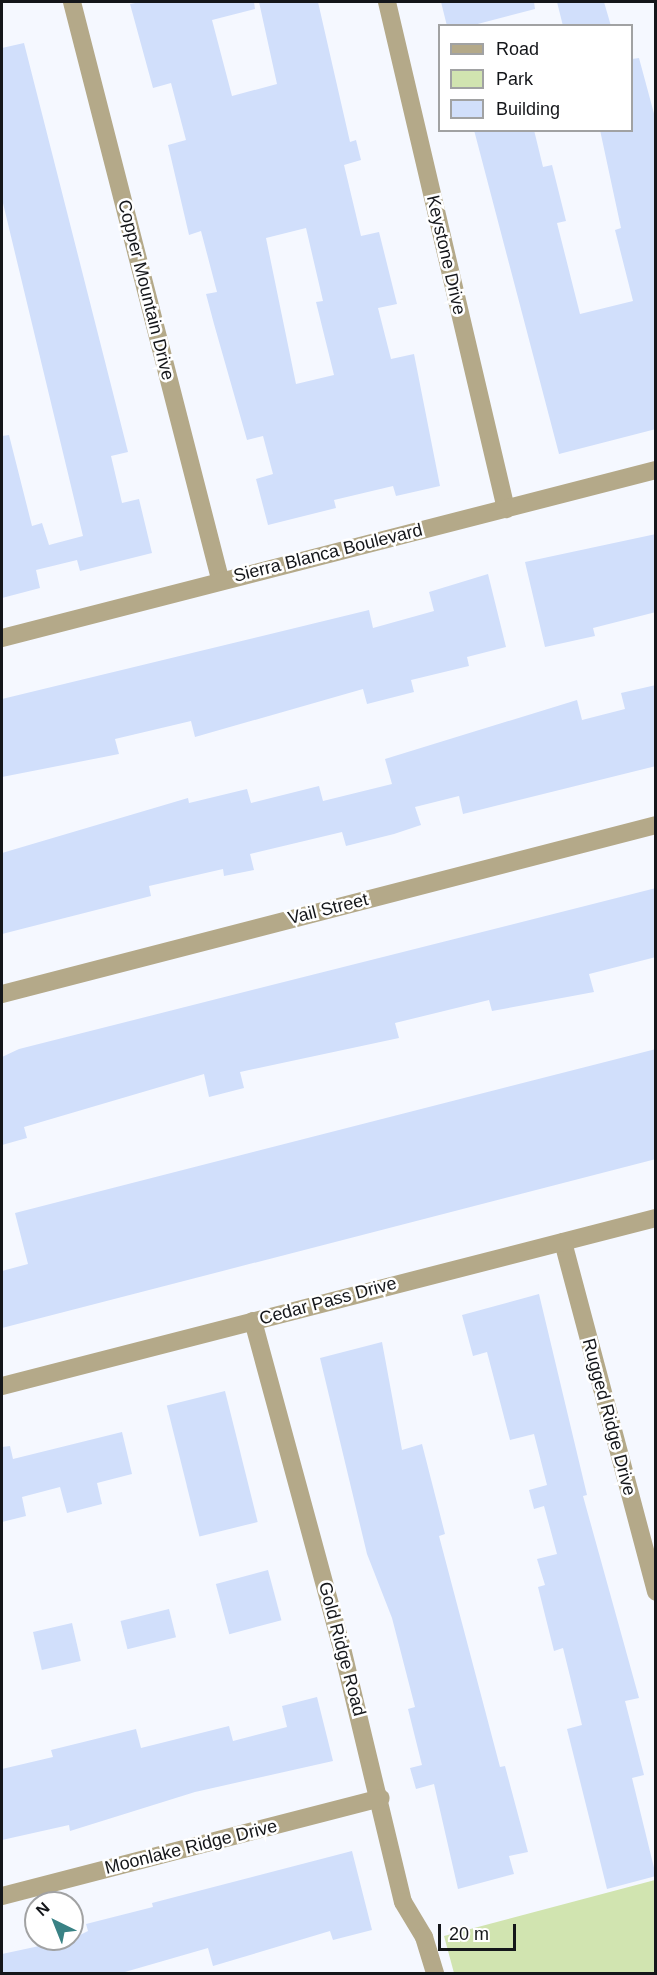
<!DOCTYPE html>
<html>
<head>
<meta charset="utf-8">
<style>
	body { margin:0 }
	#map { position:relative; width:657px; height:1975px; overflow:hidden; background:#f5f8ff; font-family:Arial,sans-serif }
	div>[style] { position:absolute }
	.green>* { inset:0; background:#d1e4b0 }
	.building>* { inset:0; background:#d1dffb; transform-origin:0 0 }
	.minor>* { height:18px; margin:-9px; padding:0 9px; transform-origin:9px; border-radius:9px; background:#b4a989 }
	span { translate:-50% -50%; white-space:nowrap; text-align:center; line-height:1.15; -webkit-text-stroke:5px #fff; paint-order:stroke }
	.street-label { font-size:18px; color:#14161a }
	.frame { position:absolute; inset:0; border:3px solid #14161a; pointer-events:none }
	.legend { position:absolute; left:438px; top:24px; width:195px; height:108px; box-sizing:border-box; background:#fff; border:2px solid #a1a2a3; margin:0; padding:8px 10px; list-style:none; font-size:18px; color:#14161a }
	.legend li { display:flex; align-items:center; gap:12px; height:30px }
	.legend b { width:30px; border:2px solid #a1a2a3 }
	.north { position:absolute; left:24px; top:1891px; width:60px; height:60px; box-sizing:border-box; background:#fff; border:2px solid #a1a2a3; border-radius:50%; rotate:317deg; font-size:16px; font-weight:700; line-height:24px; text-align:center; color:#14161a }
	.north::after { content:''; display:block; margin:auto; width:21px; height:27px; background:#398285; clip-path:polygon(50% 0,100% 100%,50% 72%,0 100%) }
	.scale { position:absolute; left:438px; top:1924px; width:78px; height:27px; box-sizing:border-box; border:3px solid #14161a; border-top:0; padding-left:8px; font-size:18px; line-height:21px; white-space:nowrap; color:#14161a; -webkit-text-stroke:4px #fff; paint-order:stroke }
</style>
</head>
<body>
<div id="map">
	<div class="green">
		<div style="clip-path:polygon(655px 1880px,655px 1973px,454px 1973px,444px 1936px)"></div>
	</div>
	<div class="building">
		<div style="clip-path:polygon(evenodd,141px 2px,254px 2px,255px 9px,212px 20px,232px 96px,277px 84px,259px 2px,318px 2px,350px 142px,356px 140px,361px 160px,344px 165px,361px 236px,379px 232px,397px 304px,378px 308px,391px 359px,414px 354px,440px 486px,396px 496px,393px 486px,334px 500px,336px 508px,268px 525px,256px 479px,273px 474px,263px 436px,247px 440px,214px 324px,206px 294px,217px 292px,201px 231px,189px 235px,168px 145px,186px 140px,171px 83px,153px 88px,130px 4px,141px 2px,306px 228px,323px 301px,316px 302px,334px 375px,296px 384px,266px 238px,306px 228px)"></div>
		<div style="clip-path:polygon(441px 2px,534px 2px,535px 9px,470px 26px,447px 26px)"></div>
		<div style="clip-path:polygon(557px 2px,604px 2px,611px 26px,563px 26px)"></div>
		<div style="clip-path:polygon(24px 43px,128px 452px,111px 456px,122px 503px,139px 499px,152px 553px,80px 571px,77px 560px,36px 570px,40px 588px,2px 598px,2px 436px,9px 435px,32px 526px,42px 523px,49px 545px,83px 536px,2px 199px,2px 48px)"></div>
		<div style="clip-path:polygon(639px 58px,656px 121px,656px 429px,559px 454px,474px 130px,534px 130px,543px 167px,552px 165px,566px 221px,557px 223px,580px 314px,633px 301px,615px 230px,621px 228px,600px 130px,632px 130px,632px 59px)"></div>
		<div style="clip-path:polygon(656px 534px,656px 612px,593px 628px,595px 636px,545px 647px,525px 562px)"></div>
		<div style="clip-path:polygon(488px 574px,506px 647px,467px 657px,469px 666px,411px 680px,414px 692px,367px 704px,363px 689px,195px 737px,191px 721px,115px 739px,119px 754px,2px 777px,2px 699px,369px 610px,373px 628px,434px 611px,429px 592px)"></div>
		<div style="clip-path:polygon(656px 685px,656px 766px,463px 814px,459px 796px,415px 807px,421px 825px,394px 834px,346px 846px,342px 832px,250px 854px,254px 870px,224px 876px,223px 869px,149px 886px,151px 896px,2px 934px,2px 853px,188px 798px,189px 803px,247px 789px,251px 803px,319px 786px,323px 801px,392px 784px,385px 759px,577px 700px,582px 720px,625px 709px,621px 693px)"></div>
		<div style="clip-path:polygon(656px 888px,656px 957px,589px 974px,594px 992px,492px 1011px,489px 1000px,395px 1023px,399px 1038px,240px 1072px,244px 1088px,209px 1097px,204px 1074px,24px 1127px,27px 1138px,2px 1145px,2px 1057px,19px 1049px)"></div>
		<div style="clip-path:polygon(656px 1049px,656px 1159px,2px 1328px,2px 1271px,28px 1264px,15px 1213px)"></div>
		<div style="clip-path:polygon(539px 1294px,587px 1495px,583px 1496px,639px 1698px,625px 1701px,644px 1775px,632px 1778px,656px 1876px,607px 1889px,567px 1729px,582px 1725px,563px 1648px,554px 1651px,538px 1587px,545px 1585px,537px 1559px,557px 1554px,544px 1506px,534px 1509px,529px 1490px,547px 1485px,534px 1434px,510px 1440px,487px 1352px,473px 1356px,462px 1315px)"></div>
		<div style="clip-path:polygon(382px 1342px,402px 1450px,422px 1444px,445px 1534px,439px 1536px,500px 1767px,505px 1766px,528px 1852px,509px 1856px,514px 1874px,458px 1889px,434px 1784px,416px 1789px,410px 1768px,422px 1765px,408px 1709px,415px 1707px,392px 1618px,367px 1554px,320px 1358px)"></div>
		<div style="left:225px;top:1391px;width:135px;height:60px;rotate:76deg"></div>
		<div style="clip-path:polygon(122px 1432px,132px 1474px,97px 1483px,102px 1504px,67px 1513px,60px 1487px,22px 1497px,26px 1516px,2px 1522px,2px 1447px,10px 1446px,13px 1459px)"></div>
		<div style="left:268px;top:1570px;width:52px;height:54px;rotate:75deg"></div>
		<div style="left:169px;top:1609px;width:29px;height:50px;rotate:76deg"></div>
		<div style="left:72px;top:1623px;width:39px;height:40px;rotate:77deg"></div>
		<div style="clip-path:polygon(317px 1697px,333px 1761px,195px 1792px,70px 1831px,69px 1825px,2px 1840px,2px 1769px,53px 1757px,51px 1750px,136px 1729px,141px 1748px,229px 1726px,233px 1741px,287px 1727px,282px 1706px)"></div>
		<div style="clip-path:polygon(352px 1851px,372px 1930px,333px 1940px,330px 1931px,213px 1966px,208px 1948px,118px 1974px,2px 1974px,2px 1954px,72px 1939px,88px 1931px,86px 1924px,153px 1907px,152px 1903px)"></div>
	</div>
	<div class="minor">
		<div style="left:72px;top:2px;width:596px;rotate:75.61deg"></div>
		<div style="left:387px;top:2px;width:521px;rotate:76.79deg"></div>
		<div style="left:2px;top:638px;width:675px;rotate:-14.41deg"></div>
		<div style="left:2px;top:994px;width:675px;rotate:-14.49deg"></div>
		<div style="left:563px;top:1242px;width:362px;rotate:75.1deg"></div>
		<div style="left:253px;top:1321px;width:335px;rotate:74.8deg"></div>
		<div style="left:341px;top:1644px;width:265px;rotate:76.5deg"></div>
		<div style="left:403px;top:1902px;width:41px;rotate:59deg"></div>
		<div style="left:424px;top:1937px;width:39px;rotate:73deg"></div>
		<div style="left:2px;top:1386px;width:675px;rotate:-14.41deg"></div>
		<div style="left:2px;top:1896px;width:391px;rotate:-14.5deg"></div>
	</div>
	<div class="street-label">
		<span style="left:446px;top:255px;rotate:77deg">Keystone Drive</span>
		<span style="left:146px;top:290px;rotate:76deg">Copper Mountain Drive</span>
		<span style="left:328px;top:553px;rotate:-14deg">Sierra Blanca Boulevard</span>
		<span style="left:328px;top:909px;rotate:-14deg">Vail Street</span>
		<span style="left:328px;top:1301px;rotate:-15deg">Cedar Pass Drive</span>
		<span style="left:609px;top:1417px;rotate:75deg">Rugged Ridge Drive</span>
		<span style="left:342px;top:1649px;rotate:75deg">Gold Ridge Road</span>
		<span style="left:191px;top:1847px;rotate:-14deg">Moonlake Ridge Drive</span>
	</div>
	<div class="frame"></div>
	<ul class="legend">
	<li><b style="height:8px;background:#b4a989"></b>Road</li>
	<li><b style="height:16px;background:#d1e4b0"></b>Park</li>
	<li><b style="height:16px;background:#d1dffb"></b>Building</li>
	</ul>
	<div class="north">N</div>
	<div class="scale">20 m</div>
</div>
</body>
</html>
